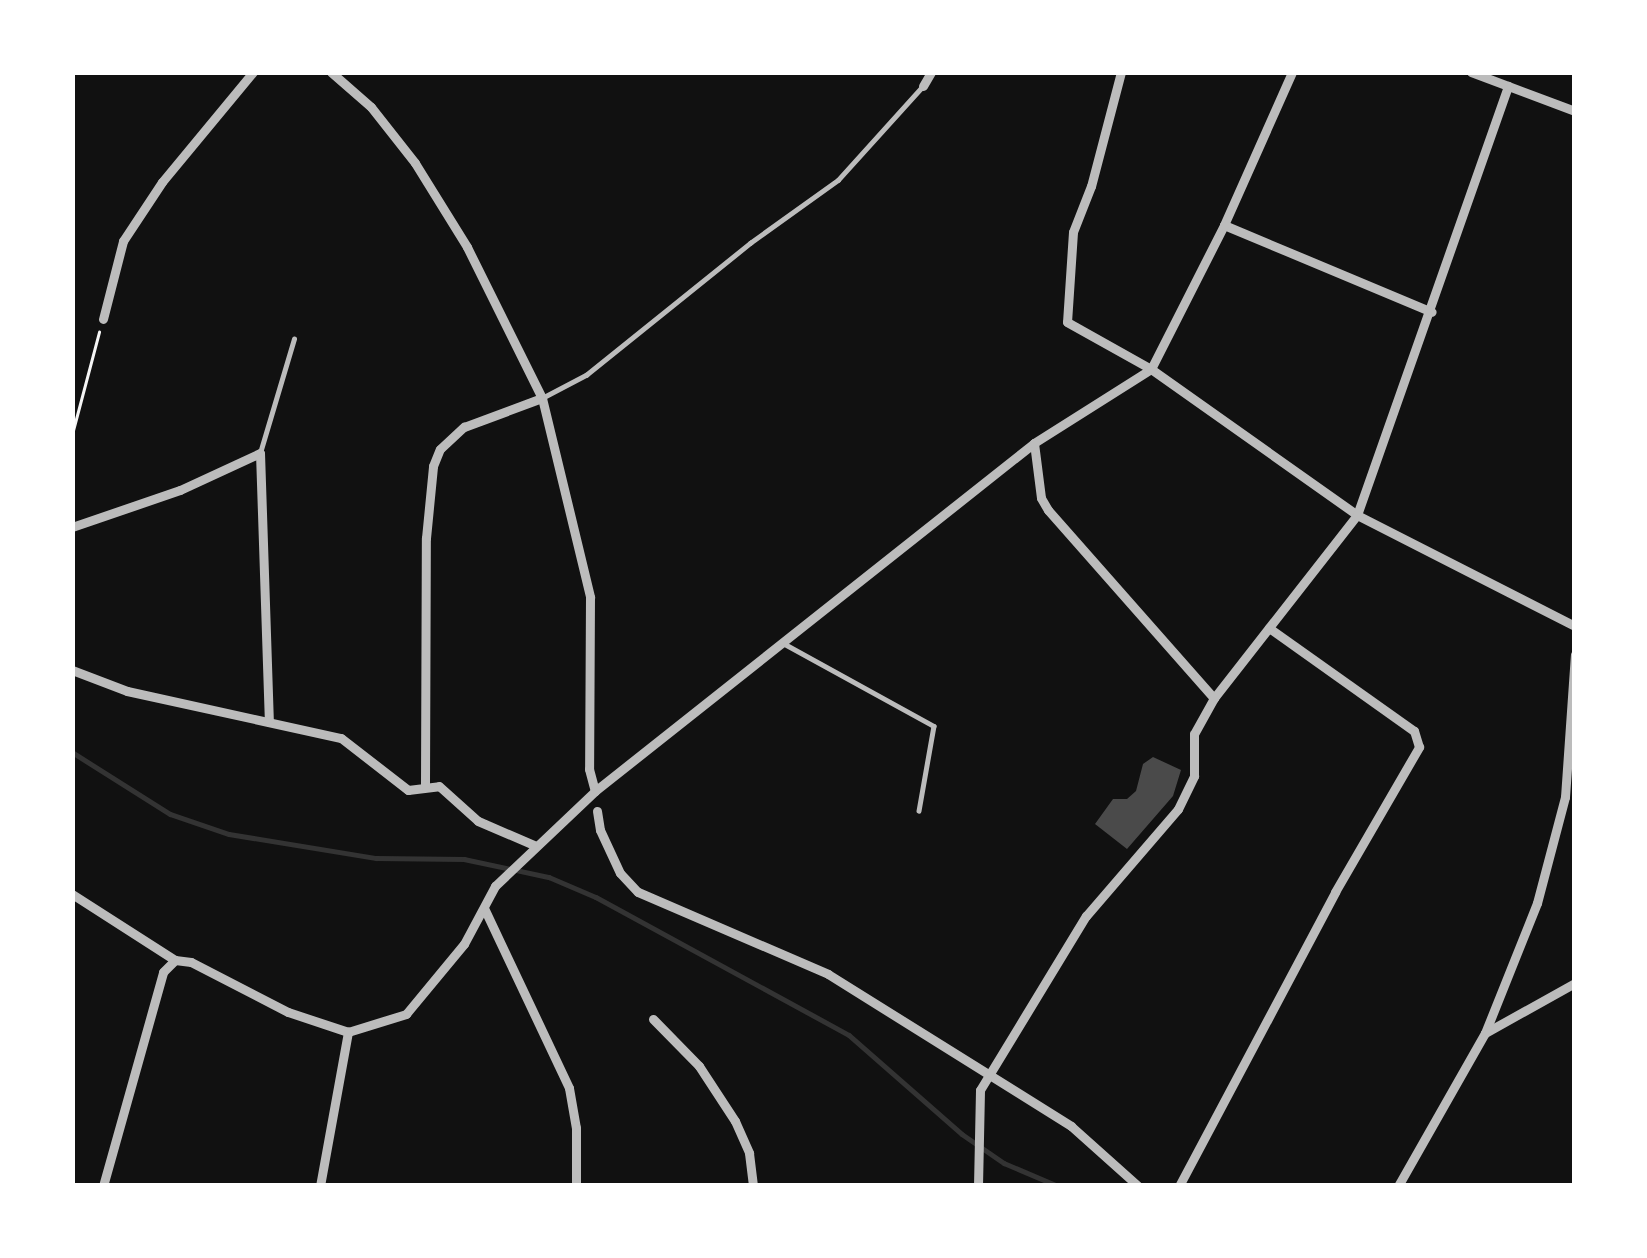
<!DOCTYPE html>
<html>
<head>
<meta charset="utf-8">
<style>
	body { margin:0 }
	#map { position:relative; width:1647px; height:1258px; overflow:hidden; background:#111; font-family:"IBM Plex Sans",sans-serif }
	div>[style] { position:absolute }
	.stream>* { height:4.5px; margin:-2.25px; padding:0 2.25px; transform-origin:2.25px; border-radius:2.25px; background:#333 }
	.building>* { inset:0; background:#4a4a4a }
	.path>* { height:3px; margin:-1.5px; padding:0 1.5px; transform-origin:1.5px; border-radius:1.5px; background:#f5f5f5 }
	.service>* { height:4.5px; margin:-2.25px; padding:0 2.25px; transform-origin:2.25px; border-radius:2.25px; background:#bcbcbc }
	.minor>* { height:9px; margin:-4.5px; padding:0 4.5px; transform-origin:4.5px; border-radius:4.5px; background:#bcbcbc }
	span { translate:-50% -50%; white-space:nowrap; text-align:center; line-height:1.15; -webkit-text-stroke:10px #fff; paint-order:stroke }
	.frame { position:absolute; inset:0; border:75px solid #fff; pointer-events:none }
</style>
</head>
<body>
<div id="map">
	<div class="stream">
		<div style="left:72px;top:752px;width:116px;rotate:32.3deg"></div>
		<div style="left:170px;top:814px;width:62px;rotate:18.7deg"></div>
		<div style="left:229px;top:834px;width:149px;rotate:9.3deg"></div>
		<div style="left:376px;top:858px;width:88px;rotate:0.7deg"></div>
		<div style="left:464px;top:859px;width:87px;rotate:12deg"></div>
		<div style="left:549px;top:877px;width:51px;rotate:23.1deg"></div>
		<div style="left:596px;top:897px;width:288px;rotate:28.6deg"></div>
		<div style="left:849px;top:1035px;width:150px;rotate:41.2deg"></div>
		<div style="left:962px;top:1134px;width:51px;rotate:34.6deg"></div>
		<div style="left:1004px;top:1163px;width:59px;rotate:23.1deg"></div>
	</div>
	<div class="building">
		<div style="clip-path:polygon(1153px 757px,1181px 770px,1173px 796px,1127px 849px,1095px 824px,1113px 799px,1127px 799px,1136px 791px,1143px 764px)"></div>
	</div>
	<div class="path">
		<div style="left:72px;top:434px;width:106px;rotate:-75.2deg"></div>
	</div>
	<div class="service">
		<div style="left:542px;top:398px;width:50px;rotate:-27.6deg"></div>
		<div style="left:586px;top:375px;width:211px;rotate:-38.8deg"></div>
		<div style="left:750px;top:243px;width:108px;rotate:-35.6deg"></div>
		<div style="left:838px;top:180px;width:124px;rotate:-47.9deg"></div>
		<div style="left:260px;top:453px;width:119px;rotate:-73.4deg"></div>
		<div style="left:783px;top:643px;width:172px;rotate:28.8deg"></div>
		<div style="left:934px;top:726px;width:86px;rotate:100deg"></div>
	</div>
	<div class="minor">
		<div style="left:331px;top:72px;width:53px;rotate:41.2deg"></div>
		<div style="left:371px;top:107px;width:71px;rotate:51.8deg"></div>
		<div style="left:415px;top:163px;width:99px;rotate:58.2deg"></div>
		<div style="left:467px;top:247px;width:169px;rotate:63.6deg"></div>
		<div style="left:542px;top:398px;width:205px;rotate:76.4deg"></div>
		<div style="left:590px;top:597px;width:172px;rotate:90.3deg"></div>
		<div style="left:589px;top:769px;width:23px;rotate:75deg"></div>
		<div style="left:1121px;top:72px;width:118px;rotate:104.7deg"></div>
		<div style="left:1091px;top:186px;width:49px;rotate:111.4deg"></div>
		<div style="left:1073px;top:232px;width:90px;rotate:93.8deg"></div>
		<div style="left:1067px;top:322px;width:96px;rotate:29.2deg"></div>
		<div style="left:1151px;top:369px;width:252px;rotate:35.3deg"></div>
		<div style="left:1357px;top:515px;width:245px;rotate:27deg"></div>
		<div style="left:1471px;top:72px;width:111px;rotate:20.6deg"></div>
		<div style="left:923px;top:86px;width:16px;rotate:-60deg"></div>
		<div style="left:1224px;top:225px;width:225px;rotate:22.7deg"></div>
		<div style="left:103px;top:319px;width:81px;rotate:-75.6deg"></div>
		<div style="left:123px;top:241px;width:71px;rotate:-56.5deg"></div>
		<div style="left:162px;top:182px;width:143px;rotate:-50.4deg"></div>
		<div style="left:1034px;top:443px;width:55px;rotate:82.7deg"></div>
		<div style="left:1041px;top:498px;width:14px;rotate:60deg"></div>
		<div style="left:1048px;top:510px;width:251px;rotate:48.6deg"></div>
		<div style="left:72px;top:527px;width:114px;rotate:-18.9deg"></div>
		<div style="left:180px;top:490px;width:88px;rotate:-24.8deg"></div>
		<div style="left:260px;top:453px;width:269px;rotate:88.1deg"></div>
		<div style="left:72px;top:670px;width:59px;rotate:20.9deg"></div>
		<div style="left:127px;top:691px;width:219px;rotate:12.4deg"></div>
		<div style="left:341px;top:738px;width:85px;rotate:37.8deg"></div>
		<div style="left:408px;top:790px;width:31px;rotate:-7deg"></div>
		<div style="left:439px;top:786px;width:52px;rotate:41.9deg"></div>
		<div style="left:478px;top:821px;width:63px;rotate:23.3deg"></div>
		<div style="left:425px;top:786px;width:248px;rotate:-89.8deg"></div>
		<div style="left:426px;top:538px;width:72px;rotate:-84.4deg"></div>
		<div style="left:433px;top:466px;width:18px;rotate:-68deg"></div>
		<div style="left:440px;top:449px;width:33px;rotate:-43deg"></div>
		<div style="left:464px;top:427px;width:83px;rotate:-20.4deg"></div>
		<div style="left:597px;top:811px;width:19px;rotate:81deg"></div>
		<div style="left:600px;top:830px;width:47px;rotate:65.1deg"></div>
		<div style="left:620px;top:873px;width:26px;rotate:47deg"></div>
		<div style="left:638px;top:892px;width:207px;rotate:23.3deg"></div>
		<div style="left:828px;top:974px;width:287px;rotate:32deg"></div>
		<div style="left:1071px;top:1126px;width:90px;rotate:41.8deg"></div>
		<div style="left:72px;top:894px;width:122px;rotate:32.7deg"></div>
		<div style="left:175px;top:960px;width:16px;rotate:7deg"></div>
		<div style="left:191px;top:962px;width:109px;rotate:27.3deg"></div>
		<div style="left:288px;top:1012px;width:63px;rotate:18.4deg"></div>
		<div style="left:348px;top:1032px;width:61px;rotate:-17.2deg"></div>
		<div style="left:406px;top:1014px;width:91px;rotate:-50.4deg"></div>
		<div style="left:464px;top:944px;width:66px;rotate:-61.9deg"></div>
		<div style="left:495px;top:886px;width:138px;rotate:-43.5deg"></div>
		<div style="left:595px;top:791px;width:560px;rotate:-38.4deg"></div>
		<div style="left:1034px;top:443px;width:138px;rotate:-32.3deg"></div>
		<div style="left:1151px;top:369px;width:161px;rotate:-63.1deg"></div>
		<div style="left:1224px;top:225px;width:167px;rotate:-66deg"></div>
		<div style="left:484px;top:908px;width:199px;rotate:64.7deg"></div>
		<div style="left:569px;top:1088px;width:41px;rotate:80.1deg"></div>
		<div style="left:576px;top:1128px;width:58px;rotate:90deg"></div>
		<div style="left:653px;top:1019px;width:66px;rotate:45.6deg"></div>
		<div style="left:699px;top:1066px;width:66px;rotate:56.8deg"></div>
		<div style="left:735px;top:1121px;width:35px;rotate:66deg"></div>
		<div style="left:749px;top:1153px;width:33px;rotate:83deg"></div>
		<div style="left:1485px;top:1033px;width:103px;rotate:-29.1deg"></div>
		<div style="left:103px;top:1186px;width:222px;rotate:-74.3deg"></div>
		<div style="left:163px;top:972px;width:17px;rotate:-45deg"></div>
		<div style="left:320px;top:1186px;width:157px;rotate:-79.7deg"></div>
		<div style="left:978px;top:1186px;width:96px;rotate:-88.8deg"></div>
		<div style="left:980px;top:1090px;width:204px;rotate:-58.7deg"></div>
		<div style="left:1086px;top:916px;width:141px;rotate:-49.3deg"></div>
		<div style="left:1178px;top:809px;width:37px;rotate:-64deg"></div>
		<div style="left:1194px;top:776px;width:42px;rotate:-90deg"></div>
		<div style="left:1194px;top:734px;width:41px;rotate:-60.9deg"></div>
		<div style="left:1214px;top:698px;width:232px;rotate:-52deg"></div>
		<div style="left:1357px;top:515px;width:455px;rotate:-70.6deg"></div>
		<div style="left:1179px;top:1186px;width:333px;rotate:-62deg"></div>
		<div style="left:1335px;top:892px;width:168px;rotate:-59.9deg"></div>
		<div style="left:1419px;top:747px;width:17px;rotate:-107deg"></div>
		<div style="left:1414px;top:731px;width:178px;rotate:-144.6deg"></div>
		<div style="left:1398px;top:1186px;width:176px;rotate:-60.4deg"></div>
		<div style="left:1485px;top:1033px;width:140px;rotate:-68.2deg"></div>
		<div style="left:1537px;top:903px;width:110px;rotate:-75.2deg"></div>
		<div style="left:1565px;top:797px;width:143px;rotate:-86deg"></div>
	</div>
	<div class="frame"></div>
</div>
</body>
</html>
